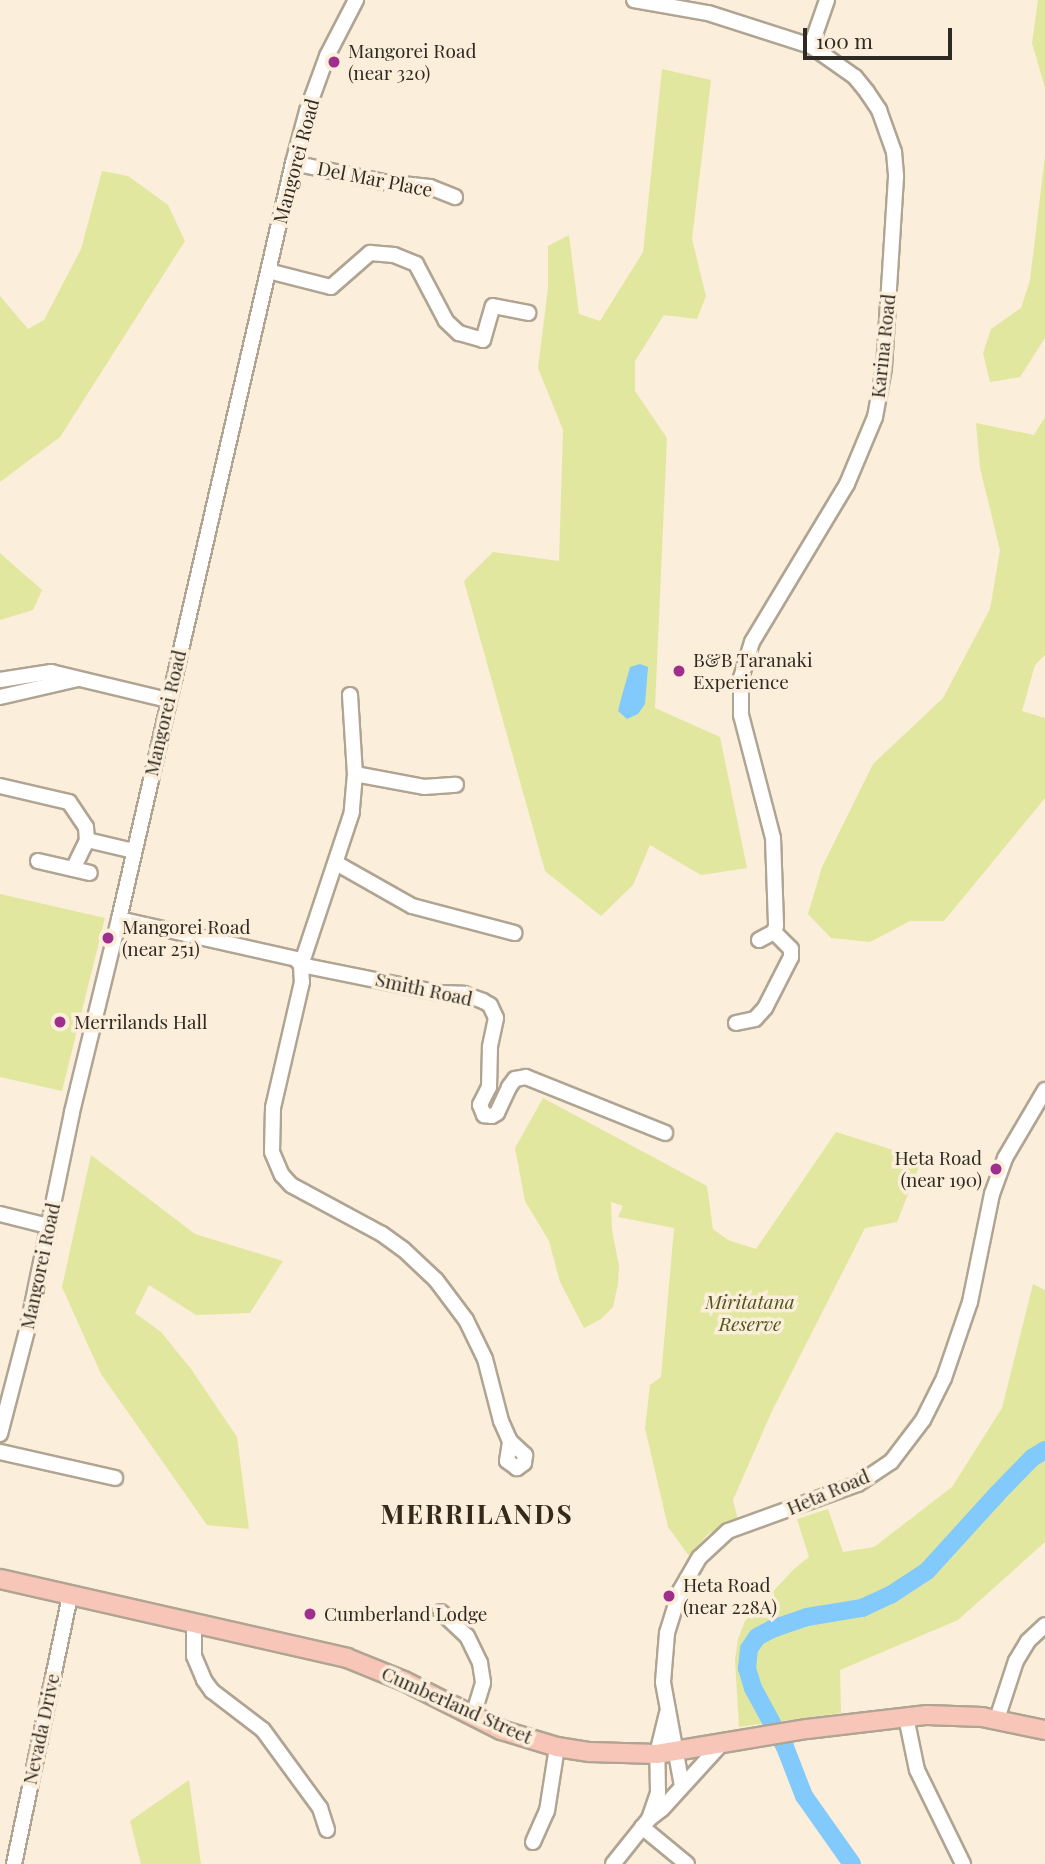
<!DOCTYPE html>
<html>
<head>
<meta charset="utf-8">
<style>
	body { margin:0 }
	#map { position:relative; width:1045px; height:1864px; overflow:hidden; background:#fbeeda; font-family:"Playfair Display",serif }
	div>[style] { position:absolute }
	.green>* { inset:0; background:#e2e7a0 }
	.water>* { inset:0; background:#81cafb }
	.river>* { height:18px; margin:-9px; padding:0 9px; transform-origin:9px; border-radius:9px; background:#81cafb }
	.roads { filter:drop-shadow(2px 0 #b0a492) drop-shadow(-2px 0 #b0a492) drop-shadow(0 2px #b0a492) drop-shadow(0 -2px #b0a492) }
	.minor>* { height:14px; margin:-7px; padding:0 7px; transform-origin:7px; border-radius:7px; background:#fff }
	.major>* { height:18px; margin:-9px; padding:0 9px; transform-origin:9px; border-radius:9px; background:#f8c6b9 }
	.dots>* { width:19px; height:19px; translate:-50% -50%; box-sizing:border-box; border:4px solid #fbeeda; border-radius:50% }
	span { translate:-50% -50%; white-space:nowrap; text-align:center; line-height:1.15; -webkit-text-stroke:7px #fbeeda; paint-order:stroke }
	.poi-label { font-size:19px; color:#2f2a23 }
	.left { translate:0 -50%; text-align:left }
	.right { translate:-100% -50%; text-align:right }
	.street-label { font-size:19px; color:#2f2a23 }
	.park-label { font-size:19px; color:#52551b; font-style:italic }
	.district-label { font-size:26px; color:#342a1b; font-weight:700; letter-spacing:2px }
	.scale { position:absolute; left:803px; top:28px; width:149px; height:32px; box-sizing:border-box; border:4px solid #2f2a23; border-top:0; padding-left:9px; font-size:21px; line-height:24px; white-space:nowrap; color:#2f2a23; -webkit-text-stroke:5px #fbeeda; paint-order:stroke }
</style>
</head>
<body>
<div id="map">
	<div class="green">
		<div style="clip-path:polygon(1038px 0,1045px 0,1045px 88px,1032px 43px)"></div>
		<div style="clip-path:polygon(662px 69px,711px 80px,692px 239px,706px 296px,697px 319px,664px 315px,635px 361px,635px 391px,667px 438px,655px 708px,720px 737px,747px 868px,701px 875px,650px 845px,633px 885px,601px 916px,545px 871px,464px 581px,493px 552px,559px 561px,563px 430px,538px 368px,548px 288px,548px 246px,569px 235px,579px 314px,600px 321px,643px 252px)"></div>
		<div style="clip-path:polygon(1045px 156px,1045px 338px,1020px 377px,990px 382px,983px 353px,991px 329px,1021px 308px,1030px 280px)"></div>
		<div style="clip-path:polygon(102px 171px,128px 176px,168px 205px,185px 241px,60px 437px,0 482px,0 296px,28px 329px,44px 320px,81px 249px)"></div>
		<div style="clip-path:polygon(1045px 417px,1045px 655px,1035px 665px,1022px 711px,1045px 718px,1045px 798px,944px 921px,910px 921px,870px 942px,831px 938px,808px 914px,822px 867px,873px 764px,943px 698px,990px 609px,1000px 550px,980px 468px,976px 423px,1034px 435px)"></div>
		<div style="clip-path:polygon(0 553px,42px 590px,33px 610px,0 620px)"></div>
		<div style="clip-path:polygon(0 894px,105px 918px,62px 1091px,0 1077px)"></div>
		<div style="clip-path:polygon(543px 1098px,707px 1186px,713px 1229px,728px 1240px,756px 1249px,836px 1132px,922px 1159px,897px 1222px,865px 1228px,772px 1411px,733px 1500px,738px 1520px,708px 1534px,689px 1556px,668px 1527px,645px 1428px,650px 1385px,661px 1377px,674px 1228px,618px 1217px,623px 1206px,611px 1202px,612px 1230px,619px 1266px,618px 1284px,613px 1307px,601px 1319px,584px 1328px,560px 1282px,549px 1241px,525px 1201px,515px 1148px)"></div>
		<div style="clip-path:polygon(91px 1155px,195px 1234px,283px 1261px,250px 1313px,196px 1315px,149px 1285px,135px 1313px,161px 1332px,191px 1369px,237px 1437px,249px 1529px,207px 1525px,101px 1374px,62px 1287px)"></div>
		<div style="clip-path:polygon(1033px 1284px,1045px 1290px,1045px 1542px,958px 1620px,840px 1670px,841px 1713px,739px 1727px,735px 1660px,738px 1639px,745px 1621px,795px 1568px,809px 1557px,797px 1519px,828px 1509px,843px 1552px,874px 1547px,952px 1487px,1002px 1408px)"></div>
		<div style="clip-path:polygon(189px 1780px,201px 1864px,141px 1864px,130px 1821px)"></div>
	</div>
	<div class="water">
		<div style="clip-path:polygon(640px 664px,648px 667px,645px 704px,638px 714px,627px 719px,618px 711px,621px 699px,630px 667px)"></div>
	</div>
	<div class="river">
		<div style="left:852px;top:1864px;width:83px;rotate:-125.2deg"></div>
		<div style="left:804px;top:1796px;width:53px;rotate:-111.2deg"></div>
		<div style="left:785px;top:1747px;width:67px;rotate:-118.5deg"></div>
		<div style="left:753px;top:1688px;width:21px;rotate:-107deg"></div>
		<div style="left:747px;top:1668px;width:19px;rotate:-84deg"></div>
		<div style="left:749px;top:1649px;width:14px;rotate:-56deg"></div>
		<div style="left:757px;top:1637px;width:17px;rotate:-28deg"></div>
		<div style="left:772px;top:1629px;width:37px;rotate:-19deg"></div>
		<div style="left:807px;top:1617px;width:56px;rotate:-9.3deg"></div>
		<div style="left:862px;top:1608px;width:33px;rotate:-25deg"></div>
		<div style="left:892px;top:1594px;width:42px;rotate:-33.3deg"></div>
		<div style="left:927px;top:1571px;width:104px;rotate:-47.7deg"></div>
		<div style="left:997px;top:1494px;width:50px;rotate:-45.8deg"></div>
		<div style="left:1032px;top:1458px;width:15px;rotate:-32deg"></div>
	</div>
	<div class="roads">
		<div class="minor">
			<div style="left:634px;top:0;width:75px;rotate:10deg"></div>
			<div style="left:708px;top:13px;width:108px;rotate:17.8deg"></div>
			<div style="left:811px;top:46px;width:54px;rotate:35.2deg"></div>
			<div style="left:855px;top:77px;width:19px;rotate:51deg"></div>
			<div style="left:867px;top:92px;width:22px;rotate:56deg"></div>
			<div style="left:879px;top:110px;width:45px;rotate:70.3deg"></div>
			<div style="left:894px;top:152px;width:25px;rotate:85deg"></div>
			<div style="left:896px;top:177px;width:191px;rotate:93.6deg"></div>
			<div style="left:884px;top:368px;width:50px;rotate:100.4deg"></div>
			<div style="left:875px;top:417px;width:73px;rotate:112.7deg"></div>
			<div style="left:847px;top:484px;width:184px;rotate:121deg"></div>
			<div style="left:752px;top:642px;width:38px;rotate:107deg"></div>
			<div style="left:741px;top:678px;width:37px;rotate:90deg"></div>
			<div style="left:741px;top:715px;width:127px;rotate:75.4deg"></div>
			<div style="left:773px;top:838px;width:88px;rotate:88deg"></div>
			<div style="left:776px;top:926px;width:6px;rotate:108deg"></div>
			<div style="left:774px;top:932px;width:17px;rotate:152deg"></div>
			<div style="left:811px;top:46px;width:49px;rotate:-70.8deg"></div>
			<div style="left:293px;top:163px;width:92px;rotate:11.9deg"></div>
			<div style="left:383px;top:182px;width:47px;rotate:6.1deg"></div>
			<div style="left:430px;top:187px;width:27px;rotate:22deg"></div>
			<div style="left:268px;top:271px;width:65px;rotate:14.3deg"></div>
			<div style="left:331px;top:287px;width:52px;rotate:-41.1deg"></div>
			<div style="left:370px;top:253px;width:24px;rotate:5deg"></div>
			<div style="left:394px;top:255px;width:24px;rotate:22deg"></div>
			<div style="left:416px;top:264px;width:64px;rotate:62.2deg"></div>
			<div style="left:446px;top:321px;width:18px;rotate:43deg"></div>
			<div style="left:459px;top:333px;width:25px;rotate:16deg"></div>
			<div style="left:483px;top:340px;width:35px;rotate:-74deg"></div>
			<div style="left:493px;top:306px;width:36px;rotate:11deg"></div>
			<div style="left:0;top:680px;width:52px;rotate:-8.9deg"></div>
			<div style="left:51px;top:672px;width:120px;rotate:13.5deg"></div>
			<div style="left:350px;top:695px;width:79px;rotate:86.4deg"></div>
			<div style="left:355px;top:774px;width:38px;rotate:95deg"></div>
			<div style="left:352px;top:812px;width:161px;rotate:108.4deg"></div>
			<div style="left:301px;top:965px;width:17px;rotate:87deg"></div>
			<div style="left:302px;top:982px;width:129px;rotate:103deg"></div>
			<div style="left:273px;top:1108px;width:44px;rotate:91.3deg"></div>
			<div style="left:272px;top:1152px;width:25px;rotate:67deg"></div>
			<div style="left:282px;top:1175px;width:13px;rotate:48deg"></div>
			<div style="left:291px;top:1185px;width:103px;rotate:28.3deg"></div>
			<div style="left:382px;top:1234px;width:26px;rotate:36deg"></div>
			<div style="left:403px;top:1249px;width:45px;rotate:43.2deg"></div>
			<div style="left:436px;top:1280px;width:50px;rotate:53.1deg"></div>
			<div style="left:466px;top:1320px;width:43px;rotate:64deg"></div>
			<div style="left:485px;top:1359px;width:64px;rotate:75.5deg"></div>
			<div style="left:501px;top:1421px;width:22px;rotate:66deg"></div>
			<div style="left:510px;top:1441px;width:21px;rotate:43deg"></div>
			<div style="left:525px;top:1455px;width:8px;rotate:97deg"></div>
			<div style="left:524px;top:1463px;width:9px;rotate:144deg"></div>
			<div style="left:517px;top:1468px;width:12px;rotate:-145deg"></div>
			<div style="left:507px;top:1461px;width:20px;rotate:-81deg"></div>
			<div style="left:0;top:697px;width:80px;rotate:-13deg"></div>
			<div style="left:355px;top:774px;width:70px;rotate:10.7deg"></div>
			<div style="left:424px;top:787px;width:32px;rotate:-4deg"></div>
			<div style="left:0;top:786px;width:71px;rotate:13.1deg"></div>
			<div style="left:69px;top:802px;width:30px;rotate:56deg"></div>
			<div style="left:86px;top:827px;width:13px;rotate:86deg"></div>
			<div style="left:87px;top:840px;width:48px;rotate:13.2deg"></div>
			<div style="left:38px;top:861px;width:53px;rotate:13deg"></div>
			<div style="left:336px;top:863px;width:87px;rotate:29.5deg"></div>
			<div style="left:412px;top:906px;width:106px;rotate:14.8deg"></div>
			<div style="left:73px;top:869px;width:32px;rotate:-64deg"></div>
			<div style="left:119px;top:919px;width:181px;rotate:12.7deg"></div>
			<div style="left:296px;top:959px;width:8px;rotate:50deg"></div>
			<div style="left:301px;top:965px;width:142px;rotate:11.4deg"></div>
			<div style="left:440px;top:993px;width:24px;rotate:2deg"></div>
			<div style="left:464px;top:994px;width:20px;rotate:20deg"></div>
			<div style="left:483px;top:1001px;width:8px;rotate:30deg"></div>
			<div style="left:490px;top:1005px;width:14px;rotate:65deg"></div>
			<div style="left:496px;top:1018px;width:30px;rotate:102deg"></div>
			<div style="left:490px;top:1047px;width:40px;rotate:91.4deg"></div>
			<div style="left:489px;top:1087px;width:20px;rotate:117deg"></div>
			<div style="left:480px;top:1105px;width:11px;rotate:68deg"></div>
			<div style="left:484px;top:1115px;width:8px;rotate:7deg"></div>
			<div style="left:492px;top:1116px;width:6px;rotate:-31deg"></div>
			<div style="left:497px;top:1113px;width:29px;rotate:-65deg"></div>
			<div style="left:509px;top:1087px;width:10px;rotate:-53deg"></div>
			<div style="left:515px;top:1079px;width:11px;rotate:-10deg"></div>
			<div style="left:526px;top:1077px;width:150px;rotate:21.9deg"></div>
			<div style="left:736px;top:1023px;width:19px;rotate:-12deg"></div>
			<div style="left:755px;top:1019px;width:15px;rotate:-48deg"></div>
			<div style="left:765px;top:1008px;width:57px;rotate:-63deg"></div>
			<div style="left:791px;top:957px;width:8px;rotate:-90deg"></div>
			<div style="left:791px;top:949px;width:24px;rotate:-135deg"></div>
			<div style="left:0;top:1214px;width:49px;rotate:14deg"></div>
			<div style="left:0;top:1434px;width:107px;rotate:-75.4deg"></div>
			<div style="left:27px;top:1330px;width:223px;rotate:-78.3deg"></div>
			<div style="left:72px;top:1112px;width:199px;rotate:-76.3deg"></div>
			<div style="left:119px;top:919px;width:776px;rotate:-77.04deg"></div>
			<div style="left:293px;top:163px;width:54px;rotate:-74.9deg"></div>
			<div style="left:307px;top:111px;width:59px;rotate:-70deg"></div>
			<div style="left:327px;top:56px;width:63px;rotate:-62.6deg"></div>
			<div style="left:0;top:1452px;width:118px;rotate:12.7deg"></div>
			<div style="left:441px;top:1612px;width:35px;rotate:43deg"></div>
			<div style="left:467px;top:1636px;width:30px;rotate:64deg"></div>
			<div style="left:480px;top:1663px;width:20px;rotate:81deg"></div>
			<div style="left:483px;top:1683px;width:34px;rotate:107deg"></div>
			<div style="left:194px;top:1623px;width:33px;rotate:90deg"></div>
			<div style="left:194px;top:1656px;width:26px;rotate:67deg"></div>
			<div style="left:204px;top:1680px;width:14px;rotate:54deg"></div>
			<div style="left:212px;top:1691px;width:64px;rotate:37.4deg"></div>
			<div style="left:263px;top:1730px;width:97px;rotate:53.8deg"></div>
			<div style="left:320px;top:1808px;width:23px;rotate:72deg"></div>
			<div style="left:906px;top:1717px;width:54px;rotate:78.3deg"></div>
			<div style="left:917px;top:1770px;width:105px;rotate:63.9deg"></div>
			<div style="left:997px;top:1719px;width:61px;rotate:-71.9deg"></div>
			<div style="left:1016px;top:1661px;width:23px;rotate:-59deg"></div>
			<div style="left:1028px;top:1641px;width:23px;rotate:-43deg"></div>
			<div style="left:682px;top:1786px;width:106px;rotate:-100.4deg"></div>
			<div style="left:663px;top:1682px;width:49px;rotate:-85.3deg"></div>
			<div style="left:667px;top:1633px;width:44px;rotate:-72.8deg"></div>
			<div style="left:680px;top:1591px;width:39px;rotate:-60deg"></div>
			<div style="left:700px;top:1557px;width:38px;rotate:-43deg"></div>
			<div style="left:728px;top:1531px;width:138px;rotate:-19.9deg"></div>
			<div style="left:858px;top:1484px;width:40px;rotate:-34deg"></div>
			<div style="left:891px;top:1462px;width:53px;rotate:-52.7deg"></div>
			<div style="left:923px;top:1420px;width:47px;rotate:-63.4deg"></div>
			<div style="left:944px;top:1378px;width:80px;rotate:-71.1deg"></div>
			<div style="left:970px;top:1302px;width:110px;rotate:-78.5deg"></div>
			<div style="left:992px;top:1194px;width:38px;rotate:-70deg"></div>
			<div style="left:1005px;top:1158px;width:79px;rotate:-59.5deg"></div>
			<div style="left:649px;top:1819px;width:28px;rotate:-71deg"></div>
			<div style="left:658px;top:1793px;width:39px;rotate:-91deg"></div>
			<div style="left:657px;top:1754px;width:42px;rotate:-76.3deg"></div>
			<div style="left:642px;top:1827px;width:58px;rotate:39.4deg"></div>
			<div style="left:533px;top:1842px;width:34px;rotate:-66deg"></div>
			<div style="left:547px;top:1811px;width:65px;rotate:-81.1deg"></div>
			<div style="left:14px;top:1864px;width:275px;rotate:-78.2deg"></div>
			<div style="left:613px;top:1864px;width:58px;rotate:-51.3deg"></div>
			<div style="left:649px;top:1819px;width:16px;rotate:-38deg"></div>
			<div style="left:662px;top:1809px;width:89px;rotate:-47.7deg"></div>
		</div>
		<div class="major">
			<div style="left:0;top:1579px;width:356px;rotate:12.8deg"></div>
			<div style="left:347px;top:1658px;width:61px;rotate:22deg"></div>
			<div style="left:404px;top:1681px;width:109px;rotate:26.8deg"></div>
			<div style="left:501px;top:1730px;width:59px;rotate:16.9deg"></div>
			<div style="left:557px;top:1747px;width:33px;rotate:9deg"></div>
			<div style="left:590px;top:1752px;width:67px;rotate:1.7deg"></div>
			<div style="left:657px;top:1754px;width:152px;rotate:-9.5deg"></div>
			<div style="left:807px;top:1729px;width:121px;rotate:-6.7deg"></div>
			<div style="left:927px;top:1715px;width:55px;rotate:2.1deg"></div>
			<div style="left:982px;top:1717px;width:64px;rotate:11.7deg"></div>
		</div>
	</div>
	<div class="dots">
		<div style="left:334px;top:62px;background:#9f2f8d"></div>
		<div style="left:679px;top:671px;background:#9f2f8d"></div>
		<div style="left:108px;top:938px;background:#9f2f8d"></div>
		<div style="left:60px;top:1022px;background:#9f2f8d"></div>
		<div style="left:996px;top:1169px;background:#9f2f8d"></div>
		<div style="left:669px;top:1596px;background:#9f2f8d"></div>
		<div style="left:310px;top:1614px;background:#9f2f8d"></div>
	</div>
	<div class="poi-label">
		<span class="left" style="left:348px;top:62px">Mangorei Road<br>(near 320)</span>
		<span class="left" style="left:693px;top:671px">B&amp;B Taranaki<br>Experience</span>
		<span class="left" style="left:122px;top:938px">Mangorei Road<br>(near 251)</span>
		<span class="left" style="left:74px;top:1022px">Merrilands Hall</span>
		<span class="right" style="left:982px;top:1169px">Heta Road<br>(near 190)</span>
		<span class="left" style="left:683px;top:1596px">Heta Road<br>(near 228A)</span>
		<span class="left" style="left:324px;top:1614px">Cumberland Lodge</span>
	</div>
	<div class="street-label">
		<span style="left:296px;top:161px;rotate:-75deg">Mangorei Road</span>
		<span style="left:375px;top:179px;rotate:11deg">Del Mar Place</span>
		<span style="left:883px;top:346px;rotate:-84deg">Karina Road</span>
		<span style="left:165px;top:713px;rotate:-77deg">Mangorei Road</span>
		<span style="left:424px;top:989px;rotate:12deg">Smith Road</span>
		<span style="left:40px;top:1266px;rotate:-78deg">Mangorei Road</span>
		<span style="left:828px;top:1492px;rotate:-23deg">Heta Road</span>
		<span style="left:457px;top:1705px;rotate:24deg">Cumberland Street</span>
		<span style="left:41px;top:1729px;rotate:-78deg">Nevada Drive</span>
	</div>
	<div class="park-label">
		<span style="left:750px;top:1313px">Miritatana<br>Reserve</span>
	</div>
	<div class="district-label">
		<span style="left:477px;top:1514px">MERRILANDS</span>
	</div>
	<div class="scale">100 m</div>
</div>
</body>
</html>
